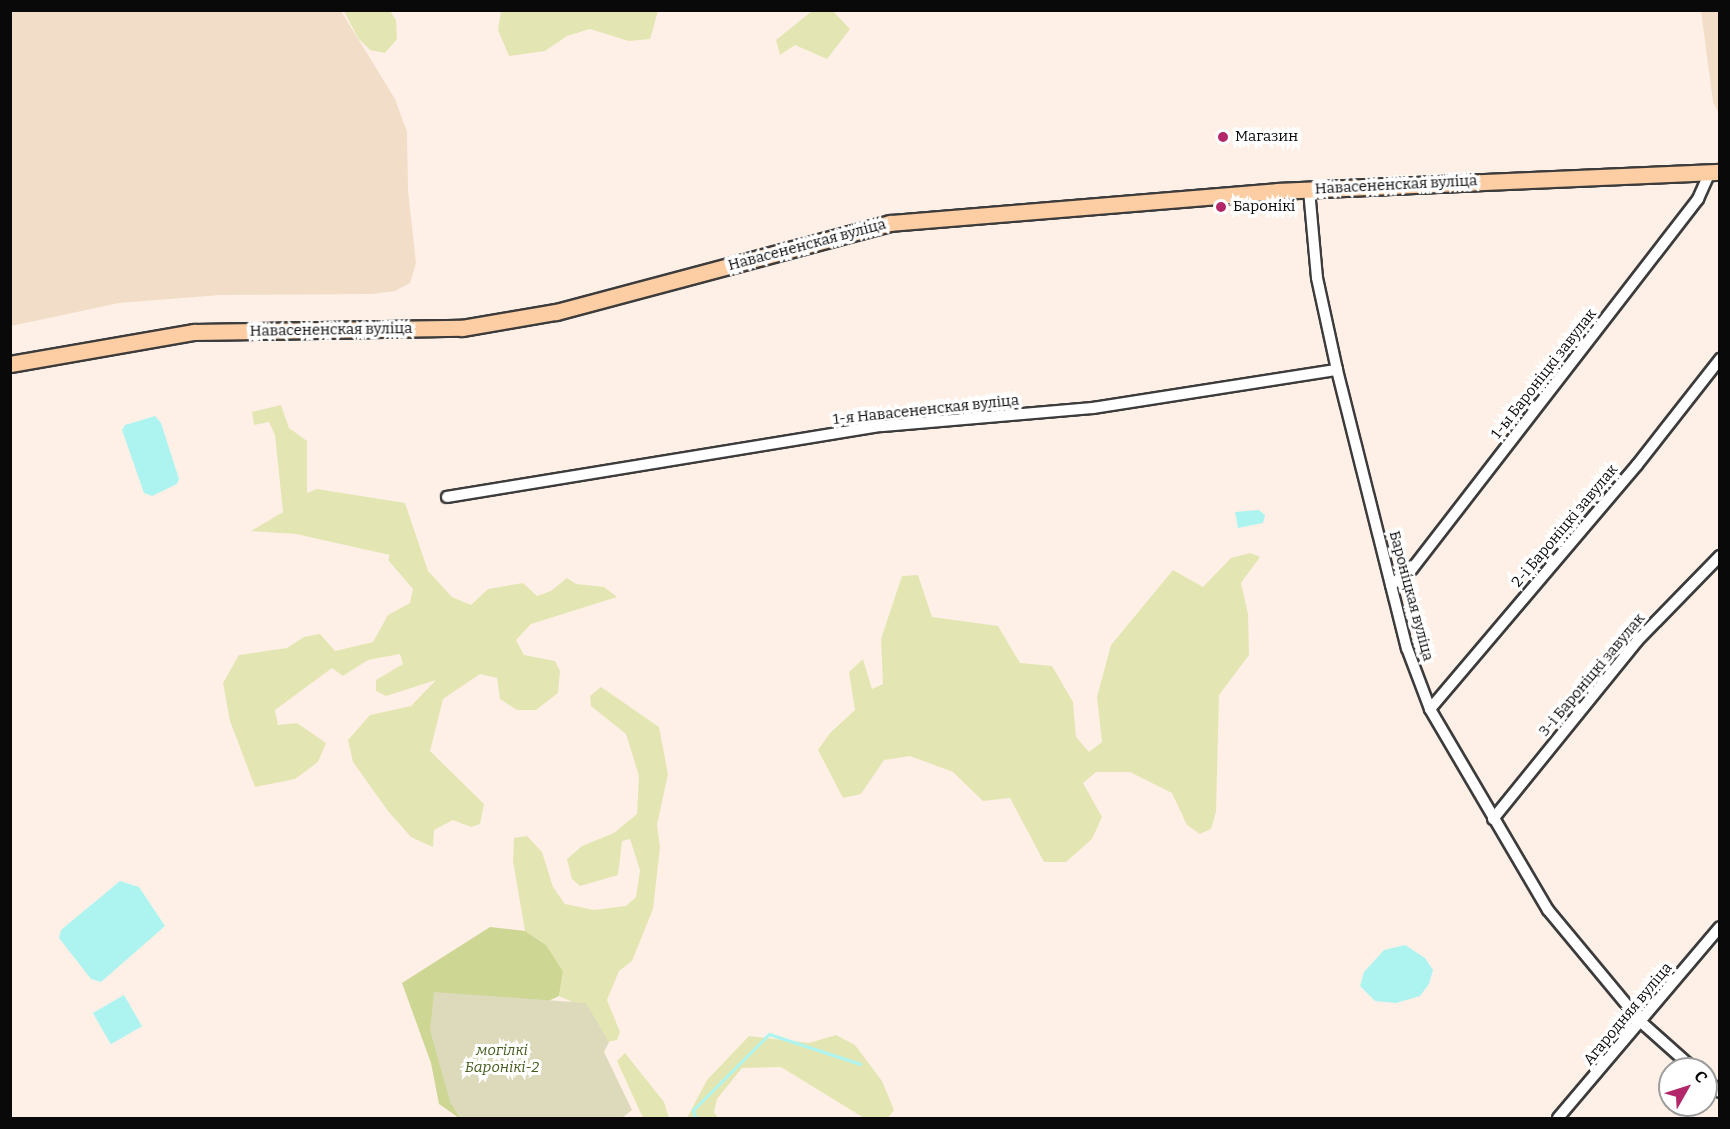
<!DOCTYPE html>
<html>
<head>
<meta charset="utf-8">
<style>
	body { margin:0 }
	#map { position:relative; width:1730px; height:1129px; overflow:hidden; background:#fef0e6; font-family:Bitter,serif }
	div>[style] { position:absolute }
	.farmland>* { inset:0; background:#f2ddc9 }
	.green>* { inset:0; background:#e3e6b3 }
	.forest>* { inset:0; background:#cdd693 }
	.cemetery>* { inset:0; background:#dddabb }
	.water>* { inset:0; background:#adf4f1; transform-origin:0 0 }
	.stream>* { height:3px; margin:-1.5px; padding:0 1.5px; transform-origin:1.5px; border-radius:1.5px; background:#adf4f1 }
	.roads { filter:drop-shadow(2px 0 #3c3c3c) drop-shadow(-2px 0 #3c3c3c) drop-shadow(0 2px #3c3c3c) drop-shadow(0 -2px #3c3c3c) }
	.minor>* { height:10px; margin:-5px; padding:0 5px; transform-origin:5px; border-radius:5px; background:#fff }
	.secondary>* { height:15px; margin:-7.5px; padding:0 7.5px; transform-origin:7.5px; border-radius:7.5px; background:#fdcda3 }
	.dots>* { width:16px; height:16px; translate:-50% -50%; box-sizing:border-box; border:3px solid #fff; border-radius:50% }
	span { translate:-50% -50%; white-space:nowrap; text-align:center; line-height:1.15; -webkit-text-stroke:6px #fff; paint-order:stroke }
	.poi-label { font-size:15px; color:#090909 }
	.left { translate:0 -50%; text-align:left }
	.street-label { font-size:15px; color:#090909 }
	.park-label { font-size:15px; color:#455d1d; font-style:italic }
	.frame { position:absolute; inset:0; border:12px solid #090909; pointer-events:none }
	.north { position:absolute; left:1658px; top:1057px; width:60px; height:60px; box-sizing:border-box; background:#fff; border:2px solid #9d9d9d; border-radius:50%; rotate:51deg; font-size:16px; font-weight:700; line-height:24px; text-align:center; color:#090909 }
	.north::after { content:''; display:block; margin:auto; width:21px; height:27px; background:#b32768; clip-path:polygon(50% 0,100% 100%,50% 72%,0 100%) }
</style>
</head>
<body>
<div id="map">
	<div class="farmland">
		<div style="clip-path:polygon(11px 10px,341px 11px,395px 99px,407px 132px,408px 190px,416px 263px,410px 283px,395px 291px,372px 294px,221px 295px,119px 303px,11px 326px)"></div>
		<div style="clip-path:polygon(1701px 11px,1719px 11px,1719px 114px,1713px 102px)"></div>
	</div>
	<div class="green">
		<div style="clip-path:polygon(344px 11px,390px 11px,396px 20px,397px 39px,385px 53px,370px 50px,358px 38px)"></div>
		<div style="clip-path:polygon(501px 11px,501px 10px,658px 11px,650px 39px,629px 41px,590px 29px,567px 36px,545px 51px,509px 56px,498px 30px)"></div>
		<div style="clip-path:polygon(812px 11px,833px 11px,850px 29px,827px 59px,795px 45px,780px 55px,776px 40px)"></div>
		<div style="clip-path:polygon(281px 405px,289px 428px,307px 441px,307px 493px,317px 489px,405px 503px,428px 571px,452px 597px,471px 605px,488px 589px,523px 583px,537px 596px,551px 591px,567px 578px,576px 584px,604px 587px,617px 597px,531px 624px,516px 640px,524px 655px,555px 661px,560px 671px,558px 693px,536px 710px,517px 710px,500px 699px,497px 678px,480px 674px,443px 699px,430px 751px,484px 804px,480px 824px,471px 827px,453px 820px,434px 830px,433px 847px,411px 837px,388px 811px,353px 762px,348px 740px,370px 715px,411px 706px,436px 680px,386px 696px,376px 691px,376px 680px,403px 664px,400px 654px,368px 660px,343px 676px,332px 668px,275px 710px,278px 725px,297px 723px,326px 743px,318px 762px,295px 779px,255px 787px,230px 721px,223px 683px,239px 655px,287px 648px,304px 637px,320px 634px,335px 651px,373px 642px,388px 615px,410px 603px,413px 589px,388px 560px,390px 555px,296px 534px,251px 531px,283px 512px,275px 435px,269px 422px,254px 425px,252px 412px)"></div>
		<div style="clip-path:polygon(1250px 553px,1260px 557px,1241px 583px,1248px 614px,1249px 655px,1219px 695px,1216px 812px,1211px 829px,1200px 834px,1187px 825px,1172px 793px,1130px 772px,1096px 772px,1083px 783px,1102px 817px,1092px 839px,1066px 862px,1044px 862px,1010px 798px,983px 801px,953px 772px,910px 756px,884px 760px,861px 794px,843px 798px,818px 750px,830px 733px,855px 710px,849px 672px,863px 659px,872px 689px,883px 684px,881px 639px,902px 576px,918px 575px,932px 617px,998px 626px,1020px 663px,1052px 666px,1073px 702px,1076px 737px,1089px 752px,1102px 742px,1097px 697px,1111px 645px,1173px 570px,1203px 587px,1231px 558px)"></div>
		<div style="clip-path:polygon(601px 687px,659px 727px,668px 774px,657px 825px,660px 847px,653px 909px,632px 961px,619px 971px,607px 1000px,620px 1032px,617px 1040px,606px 1042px,586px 1008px,559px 996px,563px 971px,546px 945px,525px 931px,513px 861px,514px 838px,527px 836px,542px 852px,553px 887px,565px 904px,594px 910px,626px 906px,636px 897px,640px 870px,630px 839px,622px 841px,618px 875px,580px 886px,572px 879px,567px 859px,582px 846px,614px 833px,637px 814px,639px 776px,626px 734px,591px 706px,590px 696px)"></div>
		<div style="clip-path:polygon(836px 1035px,855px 1045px,882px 1081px,894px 1110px,888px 1118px,864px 1118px,781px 1067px,742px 1068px,717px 1099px,714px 1112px,718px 1118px,687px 1118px,707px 1080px,749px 1036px,809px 1043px)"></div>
		<div style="clip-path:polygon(625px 1053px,664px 1102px,669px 1118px,643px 1118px,617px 1061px)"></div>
	</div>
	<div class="forest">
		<div style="clip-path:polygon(490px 927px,525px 931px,546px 945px,563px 971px,559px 996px,514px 1017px,503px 1118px,459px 1118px,439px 1104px,431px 1063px,402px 983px)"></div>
	</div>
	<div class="cemetery">
		<div style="clip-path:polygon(434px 992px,586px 1003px,609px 1042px,604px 1052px,632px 1110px,622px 1118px,460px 1118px,450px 1102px,430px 1030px)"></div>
	</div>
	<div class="water">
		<div style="clip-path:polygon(155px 416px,161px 423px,179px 479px,177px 484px,152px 496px,144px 493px,122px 430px,125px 425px)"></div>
		<div style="clip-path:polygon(1259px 510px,1265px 515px,1263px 523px,1238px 528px,1235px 512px)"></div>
		<div style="clip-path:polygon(120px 881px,139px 887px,165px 926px,101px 982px,91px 979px,59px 938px,61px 930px)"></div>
		<div style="clip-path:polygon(1405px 945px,1425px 958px,1433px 970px,1429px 984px,1420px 996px,1396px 1003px,1375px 1001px,1360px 986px,1364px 972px,1384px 950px)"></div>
		<div style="left:124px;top:995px;width:36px;height:36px;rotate:60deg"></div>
	</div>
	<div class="stream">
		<div style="left:695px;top:1118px;width:8px;rotate:-104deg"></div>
		<div style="left:693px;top:1110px;width:107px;rotate:-45deg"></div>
		<div style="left:769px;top:1034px;width:96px;rotate:18.2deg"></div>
	</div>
	<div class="roads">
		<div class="minor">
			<div style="left:1309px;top:190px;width:88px;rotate:84.8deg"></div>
			<div style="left:1317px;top:278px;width:94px;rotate:77.7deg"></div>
			<div style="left:1337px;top:370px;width:287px;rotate:75.9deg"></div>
			<div style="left:1407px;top:648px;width:65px;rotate:69.3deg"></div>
			<div style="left:1430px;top:709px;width:233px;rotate:59.6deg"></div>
			<div style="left:1548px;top:910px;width:146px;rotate:50.3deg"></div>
			<div style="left:1641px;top:1022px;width:71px;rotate:41.6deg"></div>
			<div style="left:447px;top:497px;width:441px;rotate:-9.3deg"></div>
			<div style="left:882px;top:426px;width:212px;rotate:-4.9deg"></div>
			<div style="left:1093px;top:408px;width:247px;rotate:-8.9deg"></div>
			<div style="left:1391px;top:585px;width:26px;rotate:-37deg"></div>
			<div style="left:1412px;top:569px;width:468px;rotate:-52.3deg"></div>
			<div style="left:1698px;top:199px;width:30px;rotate:-66deg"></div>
			<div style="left:1430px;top:709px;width:320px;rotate:-49.7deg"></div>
			<div style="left:1637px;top:465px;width:135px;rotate:-51.9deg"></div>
			<div style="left:1493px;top:819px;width:229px;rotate:-51deg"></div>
			<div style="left:1637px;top:641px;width:119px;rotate:-45.7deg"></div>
			<div style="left:1706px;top:1080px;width:18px;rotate:41deg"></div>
			<div style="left:1558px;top:1118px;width:250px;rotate:-49.7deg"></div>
		</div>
		<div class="secondary">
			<div style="left:10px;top:364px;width:187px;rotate:-9.9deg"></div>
			<div style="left:194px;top:332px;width:268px;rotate:-0.9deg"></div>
			<div style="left:462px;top:328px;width:95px;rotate:-9.7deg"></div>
			<div style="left:556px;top:312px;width:346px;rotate:-14.9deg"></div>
			<div style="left:890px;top:223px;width:389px;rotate:-4.7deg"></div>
			<div style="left:1278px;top:191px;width:442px;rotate:-2.5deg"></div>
		</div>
	</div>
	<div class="dots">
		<div style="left:1223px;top:137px;background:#b32768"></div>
		<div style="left:1221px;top:207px;background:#b32768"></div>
	</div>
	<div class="poi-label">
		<span class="left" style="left:1235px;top:137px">Магазин</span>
		<span class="left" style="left:1233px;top:207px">Баронікі</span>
	</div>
	<div class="street-label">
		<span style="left:1396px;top:185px;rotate:-3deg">Навасененская вуліца</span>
		<span style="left:807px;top:245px;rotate:-15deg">Навасененская вуліца</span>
		<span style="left:331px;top:330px;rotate:-1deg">Навасененская вуліца</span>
		<span style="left:1544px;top:374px;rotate:-52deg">1-ы Бароніцкі завулак</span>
		<span style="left:926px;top:410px;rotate:-6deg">1-я Навасененская вуліца</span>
		<span style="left:1565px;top:526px;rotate:-50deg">2-і Бароніцкі завулак</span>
		<span style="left:1411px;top:596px;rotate:75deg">Бароніцкая вуліца</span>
		<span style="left:1592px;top:675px;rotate:-50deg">3-і Бароніцкі завулак</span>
		<span style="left:1628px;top:1014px;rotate:-50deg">Агародняя вуліца</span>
	</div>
	<div class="park-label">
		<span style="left:502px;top:1059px">могілкі<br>Баронікі-2</span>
	</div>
	<div class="frame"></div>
	<div class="north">С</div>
</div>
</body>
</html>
